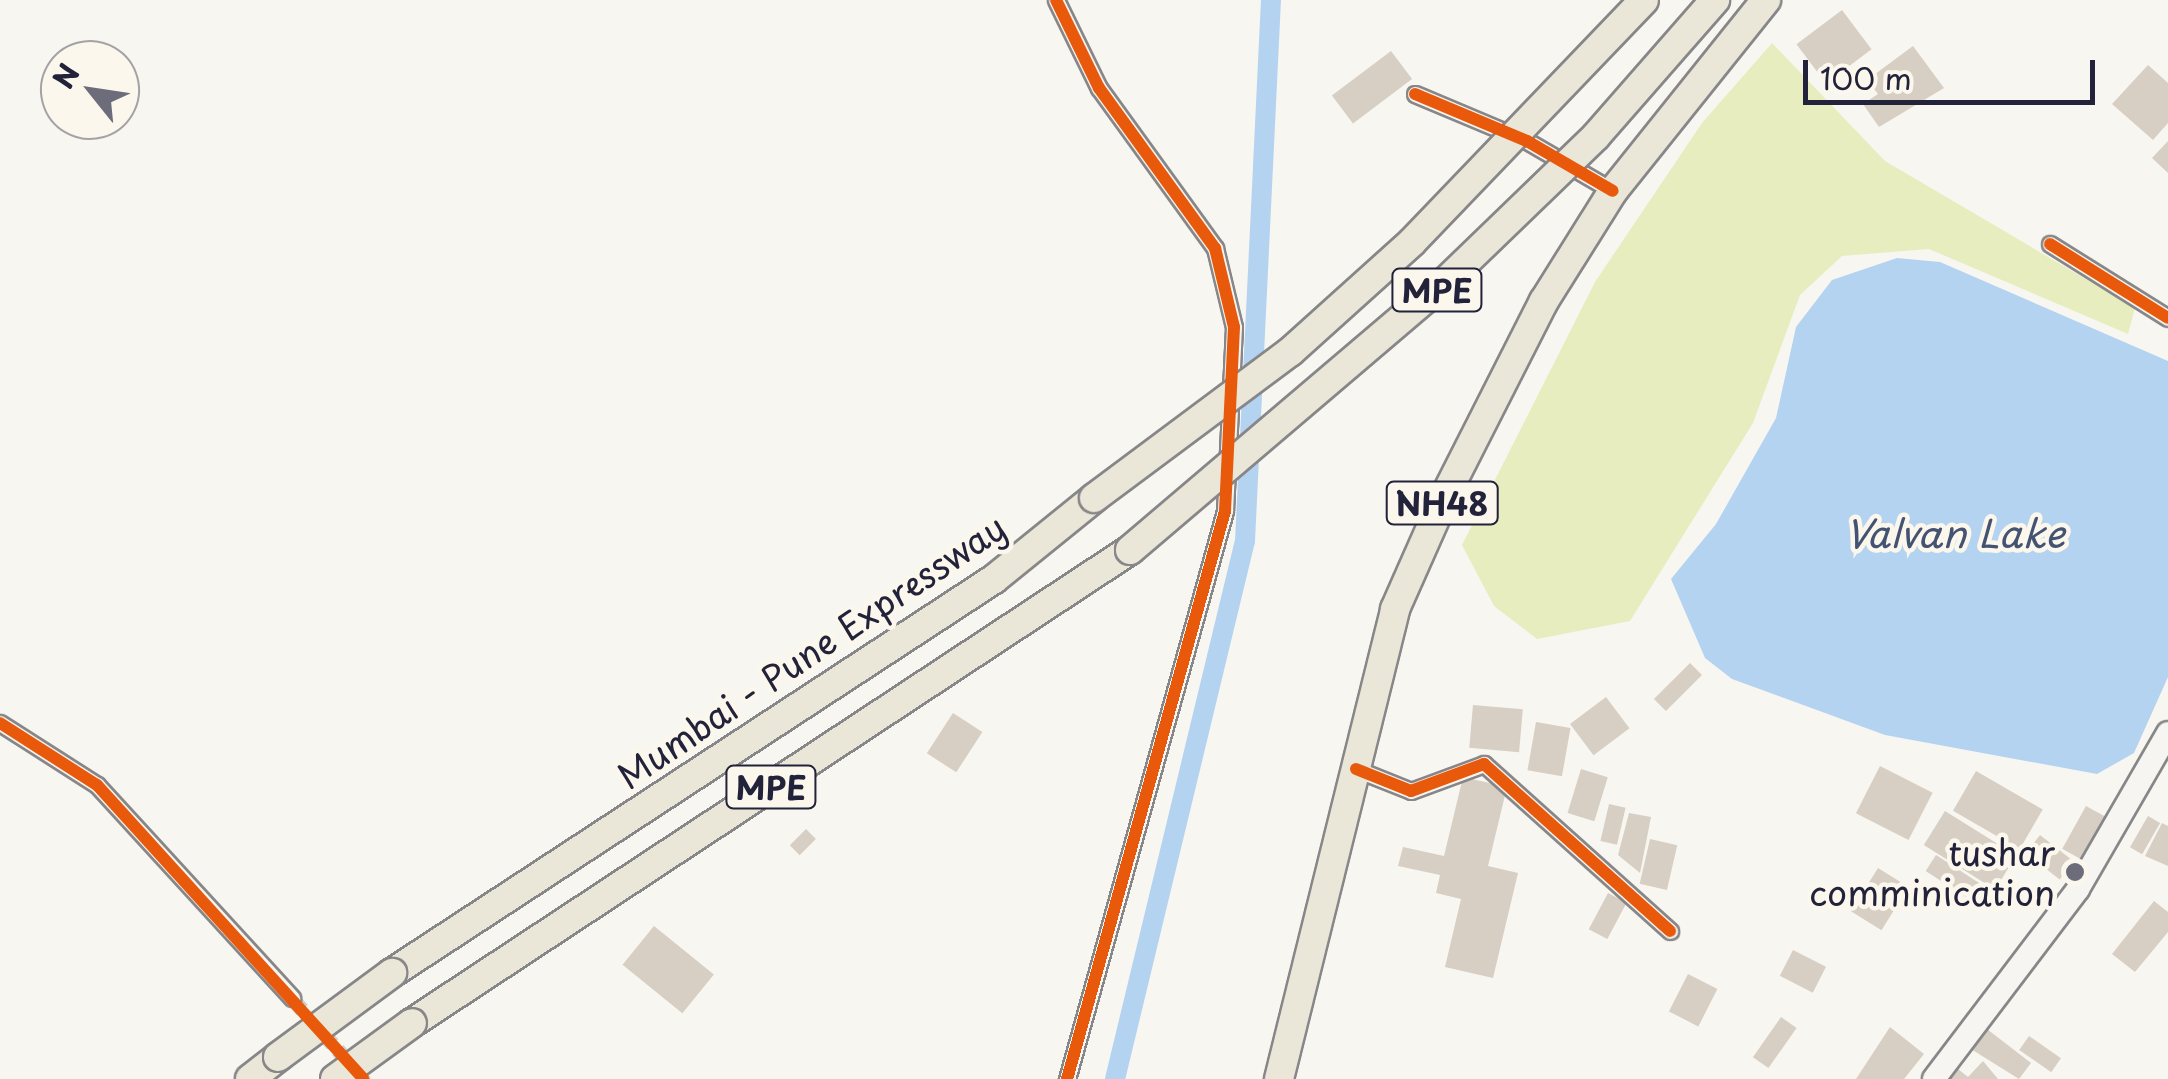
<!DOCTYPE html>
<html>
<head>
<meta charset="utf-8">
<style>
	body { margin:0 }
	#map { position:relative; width:2168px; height:1079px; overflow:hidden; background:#f8f6f0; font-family:"Playpen Sans",sans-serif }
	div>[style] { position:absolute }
	.green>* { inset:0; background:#e8edc0 }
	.water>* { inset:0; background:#b4d3f1 }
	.canal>* { height:20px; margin:-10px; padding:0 10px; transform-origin:10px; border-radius:10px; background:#b4d3f1 }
	.building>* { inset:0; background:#d7cec4; transform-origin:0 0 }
	.street-tunnel>* { height:15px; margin-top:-7.5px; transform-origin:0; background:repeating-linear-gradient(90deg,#cdcccc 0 15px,transparent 0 23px) }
	.roads { filter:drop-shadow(2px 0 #878688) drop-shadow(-2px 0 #878688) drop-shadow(0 2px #878688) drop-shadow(0 -2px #878688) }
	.street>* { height:15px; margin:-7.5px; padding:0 7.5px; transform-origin:7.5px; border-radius:7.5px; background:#f6f5f1 }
	.secondary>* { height:22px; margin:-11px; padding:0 11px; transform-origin:11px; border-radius:11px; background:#f6f5f1 }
	.highway>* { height:28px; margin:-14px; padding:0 14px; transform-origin:14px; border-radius:14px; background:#eae6d8 }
	.bridges { filter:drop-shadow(2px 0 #878688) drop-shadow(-2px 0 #878688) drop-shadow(0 2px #878688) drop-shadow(0 -2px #878688) }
	.highway-bridge>* { height:28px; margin:-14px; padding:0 14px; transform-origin:14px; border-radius:14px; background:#eae6d8 }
	.cycleway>* { height:12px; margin:-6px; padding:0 6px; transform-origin:6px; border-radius:6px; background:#e8590c }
	.dots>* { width:28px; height:28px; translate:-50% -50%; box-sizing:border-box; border:5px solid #fbf7ec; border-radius:50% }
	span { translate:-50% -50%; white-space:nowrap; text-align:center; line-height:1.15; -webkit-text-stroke:9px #fbf7ec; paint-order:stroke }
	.shield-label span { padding:2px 8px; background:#fbf7ec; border:2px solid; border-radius:8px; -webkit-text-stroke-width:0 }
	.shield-label { font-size:32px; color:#22223b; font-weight:700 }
	.street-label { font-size:35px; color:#22223b }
	.poi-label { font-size:35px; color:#22223b }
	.right { translate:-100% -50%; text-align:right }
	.water-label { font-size:38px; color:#455372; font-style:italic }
	.north { position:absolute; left:40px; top:40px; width:100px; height:100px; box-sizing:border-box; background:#fbf7ec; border:2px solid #a4a2a5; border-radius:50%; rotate:300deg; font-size:28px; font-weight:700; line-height:40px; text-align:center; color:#22223b }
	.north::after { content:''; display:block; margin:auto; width:35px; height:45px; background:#6d6c7a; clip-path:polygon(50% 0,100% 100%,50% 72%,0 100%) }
	.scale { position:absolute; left:1803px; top:60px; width:292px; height:45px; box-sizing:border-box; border:5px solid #22223b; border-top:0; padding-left:12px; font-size:30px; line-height:35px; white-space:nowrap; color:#22223b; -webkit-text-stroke:8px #fbf7ec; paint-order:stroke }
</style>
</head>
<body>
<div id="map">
	<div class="green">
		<div style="clip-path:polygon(1772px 43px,1885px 161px,2135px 308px,2128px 334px,1929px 249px,1842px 256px,1800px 295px,1753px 423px,1630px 621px,1537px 639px,1494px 606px,1462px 545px,1595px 282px,1702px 123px)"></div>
	</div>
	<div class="water">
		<div style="clip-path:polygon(1897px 258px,1940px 262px,2168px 361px,2168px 677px,2134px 753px,2097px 774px,1885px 735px,1732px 679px,1705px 658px,1671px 579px,1716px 524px,1776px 418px,1796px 327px,1832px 280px)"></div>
	</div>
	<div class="canal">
		<div style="left:1115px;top:1079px;width:553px;rotate:-76.42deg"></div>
		<div style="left:1245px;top:541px;width:542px;rotate:-87.25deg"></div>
	</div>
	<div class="building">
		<div style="left:1842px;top:10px;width:49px;height:57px;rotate:53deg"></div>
		<div style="clip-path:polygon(1913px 46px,1944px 88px,1879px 127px,1863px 104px,1878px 94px,1867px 80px)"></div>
		<div style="left:1391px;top:51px;width:35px;height:74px;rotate:53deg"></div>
		<div style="clip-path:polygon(2148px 65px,2168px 83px,2168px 123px,2153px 140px,2112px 104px)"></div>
		<div style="clip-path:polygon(2168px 141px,2168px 173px,2152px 158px)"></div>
		<div style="left:1690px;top:663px;width:17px;height:51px;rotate:45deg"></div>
		<div style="left:1606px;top:697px;width:39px;height:45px;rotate:53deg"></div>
		<div style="left:1473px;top:705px;width:50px;height:43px;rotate:5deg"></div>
		<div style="left:953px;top:713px;width:35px;height:48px;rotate:33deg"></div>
		<div style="left:1536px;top:722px;width:35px;height:49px;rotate:10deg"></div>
		<div style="left:1880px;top:766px;width:59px;height:53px;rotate:27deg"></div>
		<div style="left:1581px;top:769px;width:28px;height:46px;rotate:17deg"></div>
		<div style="left:1976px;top:771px;width:77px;height:46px;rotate:30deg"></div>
		<div style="clip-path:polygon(1463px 777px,1507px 787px,1488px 866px,1518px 873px,1493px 978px,1445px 967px,1461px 899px,1436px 893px,1440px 875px,1398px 866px,1403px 847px,1444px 856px)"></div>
		<div style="left:1609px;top:804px;width:17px;height:38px;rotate:13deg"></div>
		<div style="left:2086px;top:806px;width:26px;height:49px;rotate:29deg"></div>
		<div style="left:1945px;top:811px;width:84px;height:40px;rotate:32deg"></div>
		<div style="clip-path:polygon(1629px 813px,1651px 817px,1640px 873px,1618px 855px)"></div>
		<div style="left:2148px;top:816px;width:14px;height:36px;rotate:30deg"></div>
		<div style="clip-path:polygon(2162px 823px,2168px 826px,2168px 866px,2145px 856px)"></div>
		<div style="left:806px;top:829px;width:14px;height:23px;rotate:45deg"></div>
		<div style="left:2040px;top:835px;width:43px;height:23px;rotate:38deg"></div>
		<div style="left:1650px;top:839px;width:28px;height:46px;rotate:13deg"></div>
		<div style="left:1936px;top:855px;width:62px;height:19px;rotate:33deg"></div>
		<div style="left:1878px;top:868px;width:36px;height:51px;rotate:32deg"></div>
		<div style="left:1608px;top:893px;width:21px;height:41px;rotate:28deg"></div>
		<div style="clip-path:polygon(2154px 901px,2168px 912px,2168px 932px,2135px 972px,2112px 954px)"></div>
		<div style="left:654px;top:926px;width:77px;height:50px;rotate:39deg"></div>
		<div style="left:1793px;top:950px;width:37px;height:29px;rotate:27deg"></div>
		<div style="left:1688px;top:974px;width:33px;height:42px;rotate:27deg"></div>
		<div style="left:1781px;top:1017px;width:19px;height:49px;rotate:35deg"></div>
		<div style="clip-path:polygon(1890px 1027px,1924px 1054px,1904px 1079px,1856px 1079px)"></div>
		<div style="clip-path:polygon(1987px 1029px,2031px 1063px,2019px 1079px,1971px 1049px)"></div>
		<div style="left:2029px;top:1036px;width:39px;height:17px;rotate:35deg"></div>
		<div style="clip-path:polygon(1983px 1061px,1998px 1079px,1949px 1079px,1958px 1069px,1968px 1077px)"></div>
	</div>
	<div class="street-tunnel">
		<div style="left:292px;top:998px;width:108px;rotate:48.4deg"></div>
	</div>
	<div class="roads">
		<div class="street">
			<div style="left:1056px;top:0;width:98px;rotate:64deg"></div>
			<div style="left:1099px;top:88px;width:198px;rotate:54.1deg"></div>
			<div style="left:1215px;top:248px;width:81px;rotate:76.5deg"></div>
			<div style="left:1234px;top:327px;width:184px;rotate:92.8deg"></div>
			<div style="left:1225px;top:511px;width:590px;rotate:105.54deg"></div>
			<div style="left:1415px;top:94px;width:121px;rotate:22.8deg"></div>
			<div style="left:1527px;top:141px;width:99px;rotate:30.2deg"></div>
			<div style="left:2050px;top:244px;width:139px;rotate:32.1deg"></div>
			<div style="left:0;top:723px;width:115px;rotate:32.6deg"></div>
			<div style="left:97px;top:785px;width:289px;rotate:47.5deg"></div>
			<div style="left:1356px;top:769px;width:59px;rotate:21.8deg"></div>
			<div style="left:1411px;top:791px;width:78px;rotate:-20.3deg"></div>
			<div style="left:1484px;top:764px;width:250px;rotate:41.9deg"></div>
		</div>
		<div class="secondary">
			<div style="left:1934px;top:1079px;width:238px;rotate:-52.8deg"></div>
			<div style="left:2078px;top:889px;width:180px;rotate:-60deg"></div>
		</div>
		<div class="highway">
			<div style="left:392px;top:973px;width:719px;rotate:-33.2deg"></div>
			<div style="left:994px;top:579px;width:129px;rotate:-39deg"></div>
			<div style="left:412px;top:1023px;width:860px;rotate:-33.38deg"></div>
			<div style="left:250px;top:1079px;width:36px;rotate:-38deg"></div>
			<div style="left:1279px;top:1079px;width:484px;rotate:-76.1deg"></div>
			<div style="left:1395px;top:609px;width:126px;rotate:-66.1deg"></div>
			<div style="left:1446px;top:494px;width:216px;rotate:-63.1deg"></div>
			<div style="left:1544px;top:301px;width:130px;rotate:-57.9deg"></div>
			<div style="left:1613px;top:191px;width:245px;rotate:-51.3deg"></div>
		</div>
	</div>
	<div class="bridges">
		<div class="highway-bridge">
			<div style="left:1094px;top:498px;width:244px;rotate:-36.7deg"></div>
			<div style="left:1290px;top:352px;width:164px;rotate:-42deg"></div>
			<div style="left:1412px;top:242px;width:335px;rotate:-46.2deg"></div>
			<div style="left:1130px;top:550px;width:414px;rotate:-40.4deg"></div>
			<div style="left:1445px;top:282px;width:210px;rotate:-44deg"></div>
			<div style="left:1596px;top:136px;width:181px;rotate:-48.8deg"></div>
			<div style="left:278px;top:1057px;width:142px;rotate:-36.4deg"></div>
			<div style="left:335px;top:1079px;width:95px;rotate:-36deg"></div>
		</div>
	</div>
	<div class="cycleway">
		<div style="left:1056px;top:0;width:98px;rotate:64deg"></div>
		<div style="left:1099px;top:88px;width:198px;rotate:54.1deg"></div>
		<div style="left:1215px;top:248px;width:81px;rotate:76.5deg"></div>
		<div style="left:1234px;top:327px;width:184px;rotate:92.8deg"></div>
		<div style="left:1225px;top:511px;width:590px;rotate:105.54deg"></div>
		<div style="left:1415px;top:94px;width:121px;rotate:22.8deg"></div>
		<div style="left:1527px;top:141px;width:99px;rotate:30.2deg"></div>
		<div style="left:2050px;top:244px;width:139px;rotate:32.1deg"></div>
		<div style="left:0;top:723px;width:115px;rotate:32.6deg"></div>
		<div style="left:97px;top:785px;width:397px;rotate:47.8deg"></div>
		<div style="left:1356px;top:769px;width:59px;rotate:21.8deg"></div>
		<div style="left:1411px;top:791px;width:78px;rotate:-20.3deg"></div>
		<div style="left:1484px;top:764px;width:250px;rotate:41.9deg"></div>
	</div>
	<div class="dots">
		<div style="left:2075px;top:872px;background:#6d6c7a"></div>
	</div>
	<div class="shield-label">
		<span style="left:1437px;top:290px">MPE</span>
		<span style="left:1442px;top:503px">NH48</span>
		<span style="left:771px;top:787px">MPE</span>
	</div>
	<div class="street-label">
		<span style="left:811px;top:651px;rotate:-34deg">Mumbai - Pune Expressway</span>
	</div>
	<div class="poi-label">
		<span class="right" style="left:2055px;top:872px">tushar<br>comminication</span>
	</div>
	<div class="water-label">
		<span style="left:1955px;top:533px">Valvan Lake</span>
	</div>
	<div class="north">N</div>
	<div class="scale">100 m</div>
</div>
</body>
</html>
